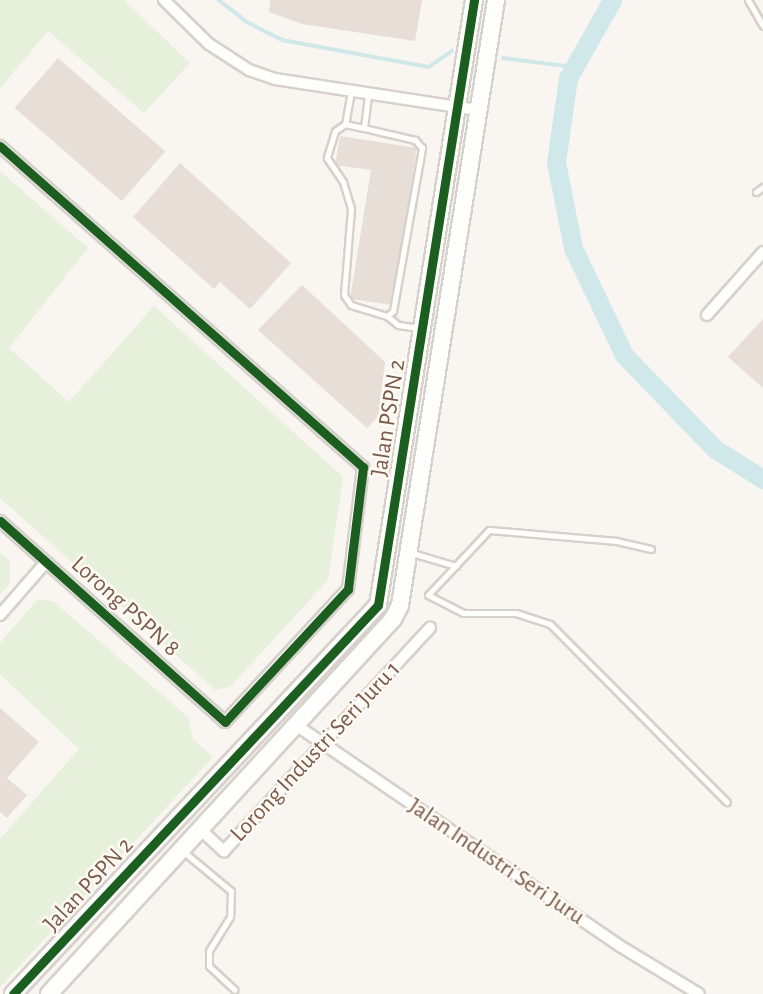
<!DOCTYPE html>
<html>
<head>
<meta charset="utf-8">
<style>
	body { margin:0 }
	#map { position:relative; width:763px; height:994px; overflow:hidden; background:#f9f5f0; font-family:"Alegreya Sans",sans-serif }
	div>[style] { position:absolute }
	.green>* { inset:0; background:#e7f0db }
	.stream>* { height:3.5px; margin:-1.75px; padding:0 1.75px; transform-origin:1.75px; border-radius:1.75px; background:#d0e8ea }
	.river>* { height:19px; margin:-9.5px; padding:0 9.5px; transform-origin:9.5px; border-radius:9.5px; background:#d0e8ea }
	.building>* { inset:0; background:#e6ded7; transform-origin:0 0 }
	.roads { filter:drop-shadow(2px 0 #d7d1cb) drop-shadow(-2px 0 #d7d1cb) drop-shadow(0 2px #d7d1cb) drop-shadow(0 -2px #d7d1cb) }
	.lane>* { height:5px; margin:-2.5px; padding:0 2.5px; transform-origin:2.5px; border-radius:2.5px; background:#fefefd }
	.street>* { height:10px; margin:-5px; padding:0 5px; transform-origin:5px; border-radius:5px; background:#fefefd }
	.secondary>* { height:16px; margin:-8px; padding:0 8px; transform-origin:8px; border-radius:8px; background:#fefefd }
	.cycleway>* { height:9px; margin:-4.5px; padding:0 4.5px; transform-origin:4.5px; border-radius:4.5px; background:#1b5e20 }
	span { translate:-50% -50%; white-space:nowrap; text-align:center; line-height:1.15; -webkit-text-stroke:5px #fffaf3; paint-order:stroke }
	.street-label { font-size:24px; color:#7a5c4d }
</style>
</head>
<body>
<div id="map">
	<div class="green">
		<div style="clip-path:polygon(0 0,124px 0,190px 63px,144px 113px,48px 31px,0 88px)"></div>
		<div style="clip-path:polygon(0 171px,88px 248px,9px 348px,69px 402px,154px 306px,343px 477px,328px 580px,230px 687px,215px 690px,0 498px)"></div>
		<div style="clip-path:polygon(0 552px,10px 561px,10px 583px,0 594px)"></div>
		<div style="clip-path:polygon(38px 599px,54px 602px,188px 717px,193px 739px,213px 757px,0 987px,0 839px,79px 749px,0 674px,0 643px)"></div>
	</div>
	<div class="stream">
		<div style="left:219px;top:0;width:36px;rotate:38deg"></div>
		<div style="left:247px;top:22px;width:39px;rotate:27deg"></div>
		<div style="left:282px;top:40px;width:149px;rotate:10.4deg"></div>
		<div style="left:429px;top:67px;width:28px;rotate:-35deg"></div>
		<div style="left:503px;top:58px;width:72px;rotate:7.2deg"></div>
	</div>
	<div class="river">
		<div style="left:612px;top:0;width:90px;rotate:119.4deg"></div>
		<div style="left:568px;top:78px;width:85px;rotate:98.1deg"></div>
		<div style="left:556px;top:162px;width:88px;rotate:78.8deg"></div>
		<div style="left:573px;top:248px;width:119px;rotate:64.5deg"></div>
		<div style="left:624px;top:355px;width:131px;rotate:45.9deg"></div>
		<div style="left:715px;top:449px;width:57px;rotate:32deg"></div>
	</div>
	<div class="building">
		<div style="clip-path:polygon(270px 0,422px 0,415px 41px,302px 24px,269px 12px)"></div>
		<div style="left:58px;top:58px;width:142px;height:66px;rotate:41deg"></div>
		<div style="clip-path:polygon(340px 136px,417px 148px,392px 305px,350px 299px,371px 170px,335px 165px)"></div>
		<div style="clip-path:polygon(180px 163px,291px 263px,250px 309px,220px 282px,214px 289px,133px 217px)"></div>
		<div style="clip-path:polygon(302px 285px,385px 362px,378px 417px,367px 428px,258px 330px)"></div>
		<div style="clip-path:polygon(763px 319px,763px 388px,728px 357px)"></div>
		<div style="clip-path:polygon(0 708px,39px 742px,7px 778px,27px 795px,7px 818px,0 812px)"></div>
	</div>
	<div class="roads">
		<div class="lane">
			<div style="left:748px;top:0;width:30px;rotate:60deg"></div>
			<div style="left:351px;top:91px;width:34px;rotate:100deg"></div>
			<div style="left:345px;top:124px;width:12px;rotate:145deg"></div>
			<div style="left:335px;top:131px;width:28px;rotate:107deg"></div>
			<div style="left:327px;top:158px;width:29px;rotate:56deg"></div>
			<div style="left:343px;top:182px;width:28px;rotate:73deg"></div>
			<div style="left:351px;top:209px;width:86px;rotate:94.7deg"></div>
			<div style="left:344px;top:295px;width:12px;rotate:55deg"></div>
			<div style="left:351px;top:305px;width:38px;rotate:17deg"></div>
			<div style="left:387px;top:316px;width:8px;rotate:-40deg"></div>
			<div style="left:393px;top:311px;width:166px;rotate:-79.9deg"></div>
			<div style="left:422px;top:148px;width:11px;rotate:-131deg"></div>
			<div style="left:415px;top:140px;width:52px;rotate:-166.8deg"></div>
			<div style="left:364px;top:128px;width:35px;rotate:-83deg"></div>
			<div style="left:345px;top:124px;width:19px;rotate:12deg"></div>
			<div style="left:756px;top:192px;width:9px;rotate:-36deg"></div>
			<div style="left:387px;top:316px;width:14px;rotate:39deg"></div>
			<div style="left:398px;top:325px;width:22px;rotate:8deg"></div>
			<div style="left:651px;top:549px;width:35px;rotate:-167deg"></div>
			<div style="left:617px;top:541px;width:128px;rotate:-175.1deg"></div>
			<div style="left:489px;top:530px;width:89px;rotate:133.2deg"></div>
			<div style="left:428px;top:595px;width:39px;rotate:27deg"></div>
			<div style="left:463px;top:613px;width:53px"></div>
			<div style="left:516px;top:613px;width:36px;rotate:18deg"></div>
			<div style="left:550px;top:624px;width:251px;rotate:45.2deg"></div>
			<div style="left:412px;top:553px;width:46px;rotate:16.5deg"></div>
			<div style="left:184px;top:852px;width:61px;rotate:39.7deg"></div>
			<div style="left:231px;top:891px;width:26px;rotate:92deg"></div>
			<div style="left:230px;top:917px;width:40px;rotate:122deg"></div>
			<div style="left:209px;top:951px;width:15px;rotate:90deg"></div>
			<div style="left:209px;top:966px;width:35px;rotate:43deg"></div>
		</div>
		<div class="street">
			<div style="left:164px;top:0;width:63px;rotate:44.4deg"></div>
			<div style="left:209px;top:44px;width:48px;rotate:33deg"></div>
			<div style="left:249px;top:70px;width:28px;rotate:19deg"></div>
			<div style="left:275px;top:79px;width:205px;rotate:8.7deg"></div>
			<div style="left:0;top:146px;width:485px;rotate:41.5deg"></div>
			<div style="left:363px;top:467px;width:123px;rotate:97deg"></div>
			<div style="left:348px;top:589px;width:181px;rotate:132.8deg"></div>
			<div style="left:225px;top:722px;width:302px;rotate:-138.2deg"></div>
			<div style="left:707px;top:315px;width:84px;rotate:-48.4deg"></div>
			<div style="left:0;top:615px;width:70px;rotate:-49deg"></div>
			<div style="left:296px;top:725px;width:392px;rotate:34.3deg"></div>
			<div style="left:620px;top:946px;width:92px;rotate:31.3deg"></div>
			<div style="left:200px;top:829px;width:33px;rotate:43deg"></div>
			<div style="left:224px;top:851px;width:304px;rotate:-47.3deg"></div>
		</div>
		<div class="secondary">
			<div style="left:13px;top:994px;width:533px;rotate:-46.82deg"></div>
			<div style="left:378px;top:605px;width:613px;rotate:-80.98deg"></div>
			<div style="left:49px;top:994px;width:509px;rotate:-47.47deg"></div>
			<div style="left:393px;top:619px;width:16px;rotate:-63deg"></div>
			<div style="left:400px;top:605px;width:613px;rotate:-80.98deg"></div>
		</div>
	</div>
	<div class="cycleway">
		<div style="left:0;top:146px;width:485px;rotate:41.5deg"></div>
		<div style="left:363px;top:467px;width:123px;rotate:97deg"></div>
		<div style="left:348px;top:589px;width:181px;rotate:132.8deg"></div>
		<div style="left:225px;top:722px;width:302px;rotate:-138.2deg"></div>
		<div style="left:13px;top:994px;width:533px;rotate:-46.82deg"></div>
		<div style="left:378px;top:605px;width:613px;rotate:-80.98deg"></div>
	</div>
	<div class="street-label">
		<span style="left:389px;top:418px;rotate:-81deg">Jalan PSPN 2</span>
		<span style="left:125px;top:607px;rotate:42deg">Lorong PSPN 8</span>
		<span style="left:316px;top:752px;rotate:-47deg">Lorong Industri Seri Juru 1</span>
		<span style="left:496px;top:862px;rotate:34deg">Jalan Industri Seri Juru</span>
		<span style="left:89px;top:885px;rotate:-47deg">Jalan PSPN 2</span>
	</div>
</div>
</body>
</html>
